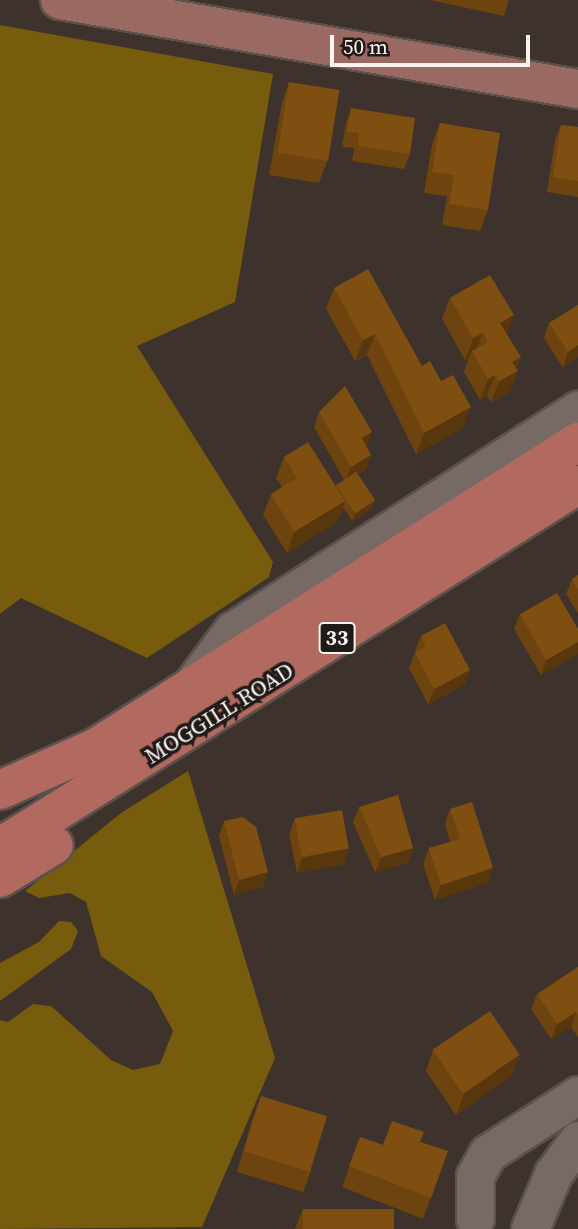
<!DOCTYPE html>
<html>
<head>
<meta charset="utf-8">
<style>
	body { margin:0 }
	#map { position:relative; width:578px; height:1229px; overflow:hidden; background:#3d322c; font-family:"Source Serif 4",serif }
	div>[style] { position:absolute }
	.forest>* { inset:0; background:#785c0d }
	.roads { filter:drop-shadow(2px 0 #5b524d) drop-shadow(-2px 0 #5b524d) drop-shadow(0 2px #5b524d) drop-shadow(0 -2px #5b524d) }
	.minor>* { height:37px; margin:-18.5px; padding:0 18.5px; transform-origin:18.5px; border-radius:18.5px; background:#776a64 }
	.major>* { height:38px; margin:-19px; padding:0 19px; transform-origin:19px; border-radius:19px; background:#9a6a62 }
	.highway>* { height:38px; margin:-19px; padding:0 19px; transform-origin:19px; border-radius:19px; background:#b26a60 }
	.wall>* { inset:0; background:#6d440f }
	.shaded-wall>* { inset:0; background:#59370d }
	.building>* { inset:0; background:#7f4f12; transform-origin:0 0 }
	span { translate:-50% -50%; white-space:nowrap; text-align:center; line-height:1.15; -webkit-text-stroke:7px #201b18; paint-order:stroke }
	.shield-label span { padding:2px 5px; background:#201b18; border:2px solid; border-radius:5px; -webkit-text-stroke-width:0 }
	.shield-label { font-size:21px; color:#faf3ef; font-weight:700 }
	.street-label { font-size:23px; color:#faf3ef }
	.scale { position:absolute; left:330px; top:35px; width:200px; height:32px; box-sizing:border-box; border:4px solid #faf3ef; border-top:0; padding-left:9px; font-size:21px; line-height:24px; white-space:nowrap; color:#faf3ef; -webkit-text-stroke:5px #201b18; paint-order:stroke }
</style>
</head>
<body>
<div id="map">
	<div class="forest">
		<div style="clip-path:polygon(0 25px,273px 74px,235px 302px,137px 346px,273px 562px,269px 577px,147px 658px,21px 598px,0 614px)"></div>
		<div style="clip-path:polygon(188px 771px,275px 1058px,202px 1227px,0 1229px,0 1020px,8px 1022px,33px 1004px,51px 1006px,111px 1060px,133px 1070px,160px 1064px,173px 1031px,152px 992px,101px 956px,86px 902px,70px 893px,39px 898px,25px 891px,121px 813px)"></div>
		<div style="clip-path:polygon(59px 921px,71px 922px,78px 931px,71px 949px,0 1001px,0 963px,39px 942px)"></div>
	</div>
	<div class="roads">
		<div class="minor">
			<div style="left:188px;top:690px;width:74px;rotate:-53.3deg"></div>
			<div style="left:232px;top:631px;width:411px;rotate:-32.6deg"></div>
			<div style="left:475px;top:1219px;width:43px;rotate:-90deg"></div>
			<div style="left:475px;top:1176px;width:26px;rotate:-61deg"></div>
			<div style="left:488px;top:1153px;width:107px;rotate:-32.8deg"></div>
			<div style="left:530px;top:1229px;width:60px;rotate:-67.3deg"></div>
			<div style="left:553px;top:1174px;width:42px;rotate:-53.7deg"></div>
		</div>
		<div class="major">
			<div style="left:60px;top:0;width:526px;rotate:9.75deg"></div>
		</div>
		<div class="highway">
			<div style="left:0;top:790px;width:104px;rotate:-23.9deg"></div>
			<div style="left:95px;top:748px;width:572px;rotate:-32.36deg"></div>
			<div style="left:0;top:847px;width:682px;rotate:-32.06deg"></div>
			<div style="left:0;top:878px;width:63px;rotate:-31.4deg"></div>
		</div>
	</div>
	<div class="wall">
		<div style="clip-path:polygon(430px 0,509px 0,504px 16px)"></div>
		<div style="clip-path:polygon(289px 82px,327px 162px,319px 183px,269px 175px,282px 103px)"></div>
		<div style="clip-path:polygon(351px 108px,410px 154px,404px 169px,352px 161px,354px 148px,342px 147px,346px 123px)"></div>
		<div style="clip-path:polygon(440px 123px,488px 210px,480px 231px,442px 225px,447px 196px,424px 193px,432px 144px)"></div>
		<div style="clip-path:polygon(561px 125px,578px 127px,578px 197px,547px 192px,555px 140px)"></div>
		<div style="clip-path:polygon(334px 288px,422px 366px,463px 428px,416px 454px,367px 355px,355px 361px,326px 309px)"></div>
		<div style="clip-path:polygon(450px 298px,507px 334px,516px 368px,510px 392px,491px 402px,487px 396px,480px 400px,464px 372px,469px 357px,465px 360px,442px 319px)"></div>
		<div style="clip-path:polygon(578px 305px,578px 356px,563px 368px,544px 338px,549px 323px)"></div>
		<div style="clip-path:polygon(319px 412px,366px 470px,358px 474px,375px 500px,372px 508px,352px 521px,343px 507px,337px 522px,287px 553px,263px 515px,271px 494px,282px 487px,276px 478px,284px 457px,336px 487px,336px 485px,344px 480px,314px 427px)"></div>
		<div style="clip-path:polygon(578px 575px,578px 613px,566px 594px,572px 579px)"></div>
		<div style="clip-path:polygon(520px 614px,578px 629px,578px 654px,541px 675px,514px 629px)"></div>
		<div style="clip-path:polygon(421px 636px,470px 670px,464px 685px,428px 704px,409px 668px,415px 653px,416px 652px,415px 651px)"></div>
		<div style="clip-path:polygon(359px 807px,413px 848px,408px 863px,375px 872px,353px 822px)"></div>
		<div style="clip-path:polygon(450px 809px,488px 883px,435px 900px,423px 864px,429px 848px,450px 842px,445px 824px)"></div>
		<div style="clip-path:polygon(295px 819px,344px 864px,297px 873px,289px 834px)"></div>
		<div style="clip-path:polygon(224px 821px,268px 872px,263px 887px,234px 895px,219px 836px)"></div>
		<div style="clip-path:polygon(578px 967px,578px 1037px,571px 1027px,551px 1039px,531px 1009px,537px 994px)"></div>
		<div style="clip-path:polygon(433px 1050px,512px 1076px,456px 1115px,426px 1071px)"></div>
		<div style="clip-path:polygon(261px 1096px,311px 1171px,303px 1192px,237px 1172px,253px 1117px)"></div>
		<div style="clip-path:polygon(360px 1137px,383px 1145px,420px 1142px,448px 1151px,423px 1219px,342px 1187px)"></div>
		<div style="clip-path:polygon(303px 1209px,394px 1229px,295px 1229px)"></div>
	</div>
	<div class="shaded-wall">
		<div style="clip-path:polygon(514px 315px,506px 336px,500px 323px)"></div>
		<div style="clip-path:polygon(483px 333px,475px 354px,472px 351px,469px 357px,465px 360px,473px 338px)"></div>
		<div style="clip-path:polygon(375px 334px,367px 355px,355px 361px,363px 340px)"></div>
		<div style="clip-path:polygon(578px 345px,578px 356px,563px 368px,568px 352px)"></div>
		<div style="clip-path:polygon(521px 357px,515px 372px,518px 371px,510px 392px,491px 402px,499px 381px,512px 362px)"></div>
		<div style="clip-path:polygon(495px 375px,487px 396px,480px 400px,488px 379px)"></div>
		<div style="clip-path:polygon(471px 407px,463px 428px,416px 454px,424px 433px)"></div>
		<div style="clip-path:polygon(372px 432px,367px 447px,362px 438px)"></div>
		<div style="clip-path:polygon(371px 455px,366px 470px,345px 482px,351px 467px)"></div>
		<div style="clip-path:polygon(375px 500px,372px 508px,352px 521px,355px 513px)"></div>
		<div style="clip-path:polygon(345px 501px,337px 522px,287px 553px,294px 532px)"></div>
		<div style="clip-path:polygon(578px 642px,578px 654px,541px 675px,546px 660px)"></div>
		<div style="clip-path:polygon(470px 670px,464px 685px,428px 704px,434px 689px)"></div>
		<div style="clip-path:polygon(349px 848px,344px 864px,297px 873px,302px 858px)"></div>
		<div style="clip-path:polygon(413px 848px,408px 863px,375px 872px,381px 857px)"></div>
		<div style="clip-path:polygon(493px 868px,488px 883px,435px 900px,441px 885px)"></div>
		<div style="clip-path:polygon(268px 872px,263px 887px,234px 895px,239px 880px)"></div>
		<div style="clip-path:polygon(576px 1012px,571px 1027px,551px 1039px,557px 1024px)"></div>
		<div style="clip-path:polygon(520px 1055px,512px 1076px,456px 1115px,464px 1094px)"></div>
	</div>
	<div class="building">
		<div style="left:289px;top:82px;width:51px;height:72px;rotate:9deg"></div>
		<div style="clip-path:polygon(351px 108px,415px 118px,410px 154px,358px 146px,359px 133px,347px 132px)"></div>
		<div style="clip-path:polygon(440px 123px,500px 133px,488px 210px,449px 204px,454px 175px,432px 172px)"></div>
		<div style="clip-path:polygon(561px 125px,578px 127px,578px 181px,553px 177px)"></div>
		<div style="clip-path:polygon(368px 269px,422px 366px,430px 361px,441px 381px,453px 375px,471px 407px,424px 433px,375px 334px,363px 340px,334px 288px)"></div>
		<div style="clip-path:polygon(490px 275px,514px 315px,500px 323px,521px 357px,512px 362px,518px 371px,499px 381px,495px 375px,488px 379px,472px 351px,488px 342px,483px 333px,473px 338px,450px 298px)"></div>
		<div style="clip-path:polygon(578px 305px,578px 345px,568px 352px,549px 323px)"></div>
		<div style="clip-path:polygon(345px 386px,372px 432px,362px 438px,371px 455px,351px 467px,319px 412px)"></div>
		<div style="clip-path:polygon(308px 442px,345px 501px,294px 532px,271px 494px,297px 478px,284px 457px)"></div>
		<div style="left:356px;top:472px;width:34px;height:24px;rotate:56deg"></div>
		<div style="clip-path:polygon(578px 575px,578px 589px,572px 579px)"></div>
		<div style="clip-path:polygon(557px 593px,578px 629px,578px 642px,546px 660px,520px 614px)"></div>
		<div style="clip-path:polygon(445px 623px,470px 670px,434px 689px,415px 653px,426px 646px,421px 636px)"></div>
		<div style="clip-path:polygon(398px 795px,413px 848px,381px 857px,359px 807px)"></div>
		<div style="clip-path:polygon(472px 802px,493px 868px,441px 885px,429px 848px,460px 839px,450px 809px)"></div>
		<div style="left:342px;top:810px;width:39px;height:48px;rotate:80deg"></div>
		<div style="clip-path:polygon(243px 817px,256px 827px,268px 872px,239px 880px,224px 821px)"></div>
		<div style="clip-path:polygon(578px 967px,578px 1014px,576px 1012px,557px 1024px,537px 994px)"></div>
		<div style="left:490px;top:1011px;width:53px;height:69px;rotate:56deg"></div>
		<div style="left:261px;top:1096px;width:69px;height:58px;rotate:17deg"></div>
		<div style="clip-path:polygon(392px 1121px,424px 1132px,420px 1142px,448px 1151px,431px 1198px,349px 1166px,360px 1137px,383px 1145px)"></div>
		<div style="left:303px;top:1209px;width:91px;height:20px"></div>
	</div>
	<div class="shield-label">
		<span style="left:337px;top:638px">33</span>
	</div>
	<div class="street-label">
		<span style="left:219px;top:713px;rotate:-32deg">MOGGILL ROAD</span>
	</div>
	<div class="scale">50 m</div>
</div>
</body>
</html>
